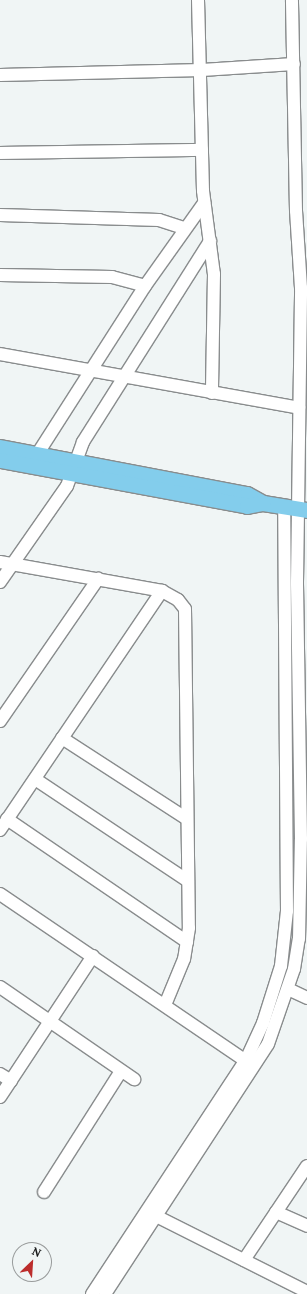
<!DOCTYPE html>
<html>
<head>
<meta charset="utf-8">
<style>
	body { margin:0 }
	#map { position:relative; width:307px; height:1294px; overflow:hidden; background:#f0f5f5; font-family:Lora,serif }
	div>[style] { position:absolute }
	.roads { filter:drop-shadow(1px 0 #898c8d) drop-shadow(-1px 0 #898c8d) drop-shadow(0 1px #898c8d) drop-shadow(0 -1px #898c8d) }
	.minor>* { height:12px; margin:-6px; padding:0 6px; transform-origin:6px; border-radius:6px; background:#fff }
	.major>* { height:15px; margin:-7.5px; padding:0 7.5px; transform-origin:7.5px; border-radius:7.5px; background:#83cdec }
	span { translate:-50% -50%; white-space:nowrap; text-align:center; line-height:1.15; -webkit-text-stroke:3px #f0f5f5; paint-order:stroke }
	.north { position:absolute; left:12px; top:1242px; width:40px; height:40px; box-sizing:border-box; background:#f0f5f5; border:1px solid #999c9c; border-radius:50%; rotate:25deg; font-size:11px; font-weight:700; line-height:16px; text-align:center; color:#161717 }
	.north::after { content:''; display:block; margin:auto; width:14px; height:18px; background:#bc2d2c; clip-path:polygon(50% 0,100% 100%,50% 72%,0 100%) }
</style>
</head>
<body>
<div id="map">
	<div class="roads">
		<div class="minor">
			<div style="left:198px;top:0;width:191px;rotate:88.5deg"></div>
			<div style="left:203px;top:191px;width:84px;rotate:82.5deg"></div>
			<div style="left:214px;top:274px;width:119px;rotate:91deg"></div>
			<div style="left:0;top:75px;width:202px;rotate:-1.4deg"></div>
			<div style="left:202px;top:70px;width:92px;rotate:-3.7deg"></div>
			<div style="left:0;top:153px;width:202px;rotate:-0.9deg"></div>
			<div style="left:0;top:215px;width:159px;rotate:1.8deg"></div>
			<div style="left:159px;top:220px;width:26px;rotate:18deg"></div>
			<div style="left:0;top:275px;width:112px;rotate:1deg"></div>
			<div style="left:112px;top:277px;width:34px;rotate:15deg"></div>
			<div style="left:0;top:354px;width:304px;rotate:10.2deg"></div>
			<div style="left:33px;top:461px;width:208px;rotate:-57.4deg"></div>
			<div style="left:145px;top:286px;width:102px;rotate:-54.6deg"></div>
			<div style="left:0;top:562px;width:165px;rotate:10.1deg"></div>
			<div style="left:162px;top:591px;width:18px;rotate:29deg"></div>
			<div style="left:178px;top:600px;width:11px;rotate:52deg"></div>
			<div style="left:185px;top:609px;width:319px;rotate:89.3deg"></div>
			<div style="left:189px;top:928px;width:31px;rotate:99deg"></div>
			<div style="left:184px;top:959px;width:50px;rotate:112.4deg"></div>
			<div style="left:0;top:582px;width:117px;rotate:-55.1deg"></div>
			<div style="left:67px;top:486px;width:47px;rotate:-70deg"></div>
			<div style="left:83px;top:442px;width:238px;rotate:-57.7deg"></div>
			<div style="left:0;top:721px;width:173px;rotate:-55.4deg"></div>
			<div style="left:62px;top:738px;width:149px;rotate:32.9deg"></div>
			<div style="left:35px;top:779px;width:184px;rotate:33.7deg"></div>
			<div style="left:7px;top:819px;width:218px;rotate:34.3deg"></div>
			<div style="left:0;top:830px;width:289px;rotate:-55.9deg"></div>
			<div style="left:0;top:894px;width:305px;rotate:34.2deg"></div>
			<div style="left:0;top:987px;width:163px;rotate:34.5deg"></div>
			<div style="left:288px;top:989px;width:21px;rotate:25deg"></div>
			<div style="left:0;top:1074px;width:13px;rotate:32deg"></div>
			<div style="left:0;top:1097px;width:169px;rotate:-56.6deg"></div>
			<div style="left:44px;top:1192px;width:143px;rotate:-57.5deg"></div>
			<div style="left:276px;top:1212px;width:34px;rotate:24deg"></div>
			<div style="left:156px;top:1216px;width:169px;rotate:26.7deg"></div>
			<div style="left:244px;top:1260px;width:113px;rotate:-56.2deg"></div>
			<div style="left:92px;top:1294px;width:280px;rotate:-56.7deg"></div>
			<div style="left:246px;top:1060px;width:41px;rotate:-65.3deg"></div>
			<div style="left:263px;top:1023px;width:60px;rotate:-72.5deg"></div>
			<div style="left:281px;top:966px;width:55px;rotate:-83.8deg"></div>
			<div style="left:287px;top:911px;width:404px;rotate:-90.4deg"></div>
			<div style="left:105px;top:1294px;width:298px;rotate:-56.9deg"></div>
			<div style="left:268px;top:1044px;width:79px;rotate:-70.9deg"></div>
			<div style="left:294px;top:969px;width:30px;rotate:-81deg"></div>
			<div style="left:299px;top:939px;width:100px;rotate:-88.9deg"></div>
			<div style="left:301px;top:839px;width:257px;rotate:-90.9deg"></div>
			<div style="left:297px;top:582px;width:294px;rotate:-89.2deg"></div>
			<div style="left:301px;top:288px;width:77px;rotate:-93.7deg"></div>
			<div style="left:296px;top:211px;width:211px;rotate:-91.1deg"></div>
		</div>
		<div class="major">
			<div style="left:0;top:447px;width:251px;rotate:10.8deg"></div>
			<div style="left:247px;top:494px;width:18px;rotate:29deg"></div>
			<div style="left:263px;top:503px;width:45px;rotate:9deg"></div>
			<div style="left:0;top:460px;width:251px;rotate:10.5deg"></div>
			<div style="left:247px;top:506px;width:16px;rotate:-11deg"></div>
		</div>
	</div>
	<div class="north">N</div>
</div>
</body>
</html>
